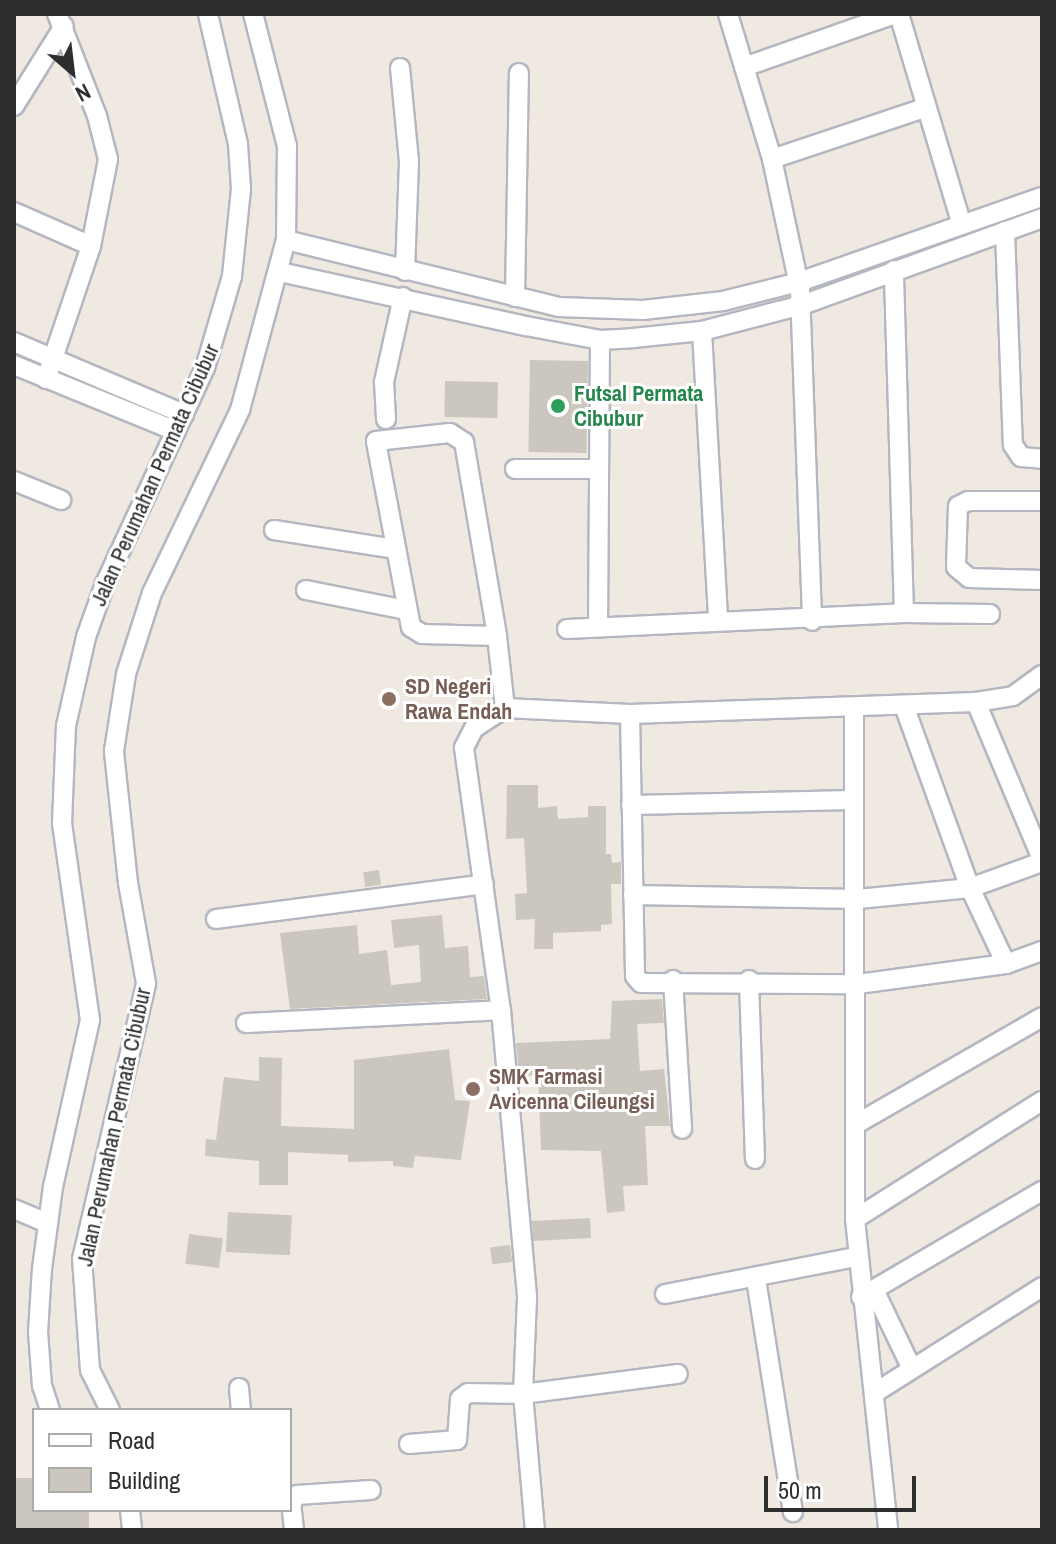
<!DOCTYPE html>
<html>
<head>
<meta charset="utf-8">
<style>
	body { margin:0 }
	#map { position:relative; width:1056px; height:1544px; overflow:hidden; background:#efe9e1; font-family:"Archivo Narrow",sans-serif }
	div>[style] { position:absolute }
	.building>* { inset:0; background:#cbc7bf; transform-origin:0 0 }
	.roads { filter:drop-shadow(2px 0 #b4b7c1) drop-shadow(-2px 0 #b4b7c1) drop-shadow(0 2px #b4b7c1) drop-shadow(0 -2px #b4b7c1) }
	.street>* { height:18px; margin:-9px; padding:0 9px; transform-origin:9px; border-radius:9px; background:#fff }
	.dots>* { width:22px; height:22px; translate:-50% -50%; box-sizing:border-box; border:4px solid #fff; border-radius:50% }
	span { translate:-50% -50%; white-space:nowrap; text-align:center; line-height:1.15; -webkit-text-stroke:6px #fff; paint-order:stroke }
	.leisure-label { font-size:22px; color:#27864d; font-weight:700 }
	.left { translate:0 -50%; text-align:left }
	.street-label { font-size:22px; color:#2e2e2e }
	.education-label { font-size:22px; color:#785e54; font-weight:700 }
	.frame { position:absolute; inset:0; border:16px solid #2e2e2e; pointer-events:none }
	.legend { position:absolute; left:32px; top:1408px; width:260px; height:104px; box-sizing:border-box; background:#fff; border:2px solid #ababab; margin:0; padding:10px 14px; list-style:none; font-size:24px; color:#2e2e2e }
	.legend li { display:flex; align-items:center; gap:16px; height:40px }
	.legend b { width:40px; border:2px solid #ababab }
	.north { position:absolute; left:32px; top:32px; width:80px; height:80px; -webkit-text-stroke:6px #fff; paint-order:stroke; rotate:152deg; font-size:22px; font-weight:700; line-height:32px; text-align:center; color:#2e2e2e }
	.north::after { content:''; display:block; margin:auto; width:28px; height:36px; background:#2e2e2e; clip-path:polygon(50% 0,100% 100%,50% 72%,0 100%) }
	.scale { position:absolute; left:764px; top:1476px; width:152px; height:36px; box-sizing:border-box; border:4px solid #2e2e2e; border-top:0; padding-left:10px; font-size:24px; line-height:28px; white-space:nowrap; color:#2e2e2e; -webkit-text-stroke:6px #fff; paint-order:stroke }
</style>
</head>
<body>
<div id="map">
	<div class="building">
		<div style="left:530px;top:360px;width:58px;height:92px;rotate:1deg"></div>
		<div style="left:445px;top:381px;width:53px;height:36px;rotate:1deg"></div>
		<div style="clip-path:polygon(507px 785px,538px 785px,538px 808px,557px 806px,558px 819px,588px 817px,588px 806px,606px 806px,606px 854px,611px 854px,612px 863px,621px 862px,621px 884px,611px 884px,612px 924px,601px 925px,601px 931px,553px 933px,553px 949px,534px 949px,535px 919px,516px 920px,515px 894px,527px 893px,524px 838px,506px 839px)"></div>
		<div style="left:379px;top:870px;width:15px;height:16px;rotate:82deg"></div>
		<div style="clip-path:polygon(442px 915px,445px 948px,468px 946px,470px 977px,484px 976px,487px 999px,290px 1009px,280px 933px,357px 925px,359px 954px,387px 950px,391px 985px,421px 982px,419px 945px,394px 948px,391px 920px)"></div>
		<div style="clip-path:polygon(662px 999px,664px 1023px,637px 1024px,640px 1071px,664px 1069px,670px 1126px,645px 1126px,648px 1185px,623px 1186px,625px 1211px,607px 1213px,601px 1151px,541px 1150px,538px 1075px,519px 1076px,516px 1043px,610px 1039px,612px 1001px)"></div>
		<div style="clip-path:polygon(449px 1049px,455px 1100px,470px 1101px,461px 1160px,415px 1156px,413px 1168px,393px 1166px,393px 1161px,348px 1162px,348px 1155px,288px 1152px,288px 1185px,259px 1185px,259px 1161px,205px 1156px,206px 1139px,216px 1140px,224px 1077px,259px 1081px,259px 1057px,282px 1058px,281px 1126px,354px 1129px,354px 1060px)"></div>
		<div style="left:228px;top:1212px;width:64px;height:40px;rotate:3deg"></div>
		<div style="left:590px;top:1218px;width:20px;height:58px;rotate:87deg"></div>
		<div style="left:189px;top:1234px;width:34px;height:30px;rotate:7deg"></div>
		<div style="left:510px;top:1245px;width:17px;height:20px;rotate:83deg"></div>
		<div style="clip-path:polygon(14px 1478px,34px 1478px,34px 1510px,89px 1510px,89px 1530px,14px 1530px)"></div>
	</div>
	<div class="roads">
		<div class="street">
			<div style="left:728px;top:14px;width:152px;rotate:73.1deg"></div>
			<div style="left:772px;top:159px;width:134px;rotate:77.9deg"></div>
			<div style="left:800px;top:290px;width:331px;rotate:87.9deg"></div>
			<div style="left:899px;top:14px;width:220px;rotate:73.4deg"></div>
			<div style="left:744px;top:67px;width:160px;rotate:-19.3deg"></div>
			<div style="left:400px;top:68px;width:94px;rotate:84.5deg"></div>
			<div style="left:409px;top:162px;width:109px;rotate:92.1deg"></div>
			<div style="left:14px;top:106px;width:94px;rotate:-58deg"></div>
			<div style="left:772px;top:159px;width:163px;rotate:-18.5deg"></div>
			<div style="left:14px;top:212px;width:84px;rotate:23.8deg"></div>
			<div style="left:1005px;top:231px;width:214px;rotate:87.9deg"></div>
			<div style="left:1013px;top:445px;width:14px;rotate:56deg"></div>
			<div style="left:1021px;top:457px;width:21px;rotate:5deg"></div>
			<div style="left:286px;top:240px;width:281px;rotate:13.8deg"></div>
			<div style="left:559px;top:307px;width:84px;rotate:2deg"></div>
			<div style="left:643px;top:310px;width:81px;rotate:-6.4deg"></div>
			<div style="left:723px;top:301px;width:78px;rotate:-14deg"></div>
			<div style="left:799px;top:282px;width:257px;rotate:-19.3deg"></div>
			<div style="left:280px;top:272px;width:252px;rotate:12.4deg"></div>
			<div style="left:526px;top:326px;width:75px;rotate:10.7deg"></div>
			<div style="left:600px;top:340px;width:33px;rotate:-3deg"></div>
			<div style="left:633px;top:338px;width:69px;rotate:-5.8deg"></div>
			<div style="left:702px;top:331px;width:103px;rotate:-14.6deg"></div>
			<div style="left:802px;top:305px;width:255px;rotate:-19.9deg"></div>
			<div style="left:515px;top:297px;width:224px;rotate:-89deg"></div>
			<div style="left:702px;top:331px;width:289px;rotate:86.8deg"></div>
			<div style="left:14px;top:342px;width:185px;rotate:23deg"></div>
			<div style="left:14px;top:365px;width:175px;rotate:22.2deg"></div>
			<div style="left:46px;top:379px;width:140px;rotate:-71.3deg"></div>
			<div style="left:91px;top:246px;width:89px;rotate:-78.9deg"></div>
			<div style="left:108px;top:159px;width:44px;rotate:-104.3deg"></div>
			<div style="left:97px;top:116px;width:110px;rotate:-111.4deg"></div>
			<div style="left:386px;top:419px;width:37px;rotate:-93deg"></div>
			<div style="left:384px;top:382px;width:87px;rotate:-77.4deg"></div>
			<div style="left:515px;top:469px;width:84px"></div>
			<div style="left:14px;top:481px;width:51px;rotate:22deg"></div>
			<div style="left:1042px;top:501px;width:74px;rotate:180deg"></div>
			<div style="left:968px;top:501px;width:11px;rotate:153deg"></div>
			<div style="left:958px;top:506px;width:61px;rotate:91.9deg"></div>
			<div style="left:956px;top:567px;width:17px;rotate:40deg"></div>
			<div style="left:969px;top:578px;width:73px;rotate:1.6deg"></div>
			<div style="left:274px;top:530px;width:122px;rotate:8.9deg"></div>
			<div style="left:306px;top:590px;width:102px;rotate:11.3deg"></div>
			<div style="left:904px;top:613px;width:86px;rotate:0.7deg"></div>
			<div style="left:598px;top:626px;width:286px;rotate:-89.6deg"></div>
			<div style="left:567px;top:629px;width:337px;rotate:-2.7deg"></div>
			<div style="left:904px;top:613px;width:343px;rotate:-91.7deg"></div>
			<div style="left:497px;top:636px;width:75px;rotate:-178.5deg"></div>
			<div style="left:422px;top:634px;width:13px;rotate:-148deg"></div>
			<div style="left:411px;top:627px;width:189px;rotate:-100.7deg"></div>
			<div style="left:376px;top:441px;width:74px;rotate:-6.2deg"></div>
			<div style="left:450px;top:433px;width:17px;rotate:33deg"></div>
			<div style="left:464px;top:442px;width:197px;rotate:80.3deg"></div>
			<div style="left:497px;top:636px;width:72px;rotate:83.7deg"></div>
			<div style="left:505px;top:708px;width:37px;rotate:147deg"></div>
			<div style="left:474px;top:728px;width:22px;rotate:117deg"></div>
			<div style="left:464px;top:748px;width:265px;rotate:82deg"></div>
			<div style="left:501px;top:1010px;width:289px;rotate:84.8deg"></div>
			<div style="left:527px;top:1298px;width:96px;rotate:92.4deg"></div>
			<div style="left:523px;top:1394px;width:137px;rotate:85deg"></div>
			<div style="left:976px;top:702px;width:170px;rotate:67.2deg"></div>
			<div style="left:854px;top:707px;width:512px;rotate:89.89deg"></div>
			<div style="left:855px;top:1219px;width:313px;rotate:83.9deg"></div>
			<div style="left:505px;top:708px;width:125px;rotate:2.7deg"></div>
			<div style="left:630px;top:714px;width:346px;rotate:-2deg"></div>
			<div style="left:976px;top:702px;width:37px;rotate:-9deg"></div>
			<div style="left:1013px;top:696px;width:36px;rotate:-36deg"></div>
			<div style="left:630px;top:714px;width:262px;rotate:88.9deg"></div>
			<div style="left:635px;top:976px;width:9px;rotate:49deg"></div>
			<div style="left:641px;top:983px;width:217px;rotate:0.3deg"></div>
			<div style="left:858px;top:984px;width:149px;rotate:-7.7deg"></div>
			<div style="left:1006px;top:964px;width:38px;rotate:-20deg"></div>
			<div style="left:631px;top:805px;width:222px;rotate:-1.3deg"></div>
			<div style="left:633px;top:895px;width:225px;rotate:1deg"></div>
			<div style="left:858px;top:899px;width:113px;rotate:-5.6deg"></div>
			<div style="left:970px;top:888px;width:194px;rotate:-109.9deg"></div>
			<div style="left:216px;top:919px;width:270px;rotate:-7.4deg"></div>
			<div style="left:1006px;top:964px;width:84px;rotate:-115.3deg"></div>
			<div style="left:970px;top:888px;width:77px;rotate:-19.9deg"></div>
			<div style="left:673px;top:980px;width:149px;rotate:86.5deg"></div>
			<div style="left:749px;top:980px;width:179px;rotate:88.1deg"></div>
			<div style="left:246px;top:1023px;width:255px;rotate:-2.9deg"></div>
			<div style="left:858px;top:1123px;width:212px;rotate:-29.9deg"></div>
			<div style="left:14px;top:1209px;width:36px;rotate:23deg"></div>
			<div style="left:855px;top:1219px;width:221px;rotate:-32.3deg"></div>
			<div style="left:756px;top:1279px;width:236px;rotate:81deg"></div>
			<div style="left:875px;top:1292px;width:85px;rotate:64.3deg"></div>
			<div style="left:665px;top:1294px;width:195px;rotate:-11deg"></div>
			<div style="left:861px;top:1297px;width:210px;rotate:-30.4deg"></div>
			<div style="left:239px;top:1388px;width:22px;rotate:85deg"></div>
			<div style="left:876px;top:1392px;width:196px;rotate:-32.3deg"></div>
			<div style="left:50px;top:1410px;width:25px;rotate:-108deg"></div>
			<div style="left:42px;top:1386px;width:54px;rotate:-94.2deg"></div>
			<div style="left:38px;top:1332px;width:63px;rotate:-86.4deg"></div>
			<div style="left:42px;top:1269px;width:83px;rotate:-82.4deg"></div>
			<div style="left:53px;top:1187px;width:171px;rotate:-77.5deg"></div>
			<div style="left:90px;top:1020px;width:198px;rotate:-98.1deg"></div>
			<div style="left:62px;top:824px;width:98px;rotate:-87.7deg"></div>
			<div style="left:66px;top:726px;width:91px;rotate:-77.3deg"></div>
			<div style="left:86px;top:637px;width:56px;rotate:-70.3deg"></div>
			<div style="left:105px;top:584px;width:238px;rotate:-65.2deg"></div>
			<div style="left:205px;top:368px;width:96px;rotate:-73.6deg"></div>
			<div style="left:232px;top:276px;width:87px;rotate:-84.1deg"></div>
			<div style="left:241px;top:189px;width:45px;rotate:-93.8deg"></div>
			<div style="left:238px;top:144px;width:133px;rotate:-103deg"></div>
			<div style="left:110px;top:1410px;width:45px;rotate:-116.6deg"></div>
			<div style="left:90px;top:1370px;width:111px;rotate:-94.1deg"></div>
			<div style="left:82px;top:1259px;width:283px;rotate:-76.9deg"></div>
			<div style="left:146px;top:983px;width:102px;rotate:-100.2deg"></div>
			<div style="left:128px;top:883px;width:133px;rotate:-96.1deg"></div>
			<div style="left:114px;top:751px;width:78px;rotate:-81.1deg"></div>
			<div style="left:126px;top:674px;width:85px;rotate:-72.2deg"></div>
			<div style="left:152px;top:593px;width:203px;rotate:-64.3deg"></div>
			<div style="left:240px;top:410px;width:176px;rotate:-74.9deg"></div>
			<div style="left:286px;top:240px;width:94px;rotate:-89.4deg"></div>
			<div style="left:287px;top:146px;width:136px;rotate:-104.4deg"></div>
			<div style="left:409px;top:1444px;width:48px;rotate:-4.8deg"></div>
			<div style="left:457px;top:1440px;width:41px;rotate:-85.8deg"></div>
			<div style="left:460px;top:1399px;width:10px;rotate:-37deg"></div>
			<div style="left:468px;top:1393px;width:55px;rotate:1deg"></div>
			<div style="left:523px;top:1394px;width:156px;rotate:-7.4deg"></div>
			<div style="left:130px;top:1510px;width:20px;rotate:84deg"></div>
			<div style="left:294px;top:1530px;width:27px;rotate:-96deg"></div>
			<div style="left:291px;top:1503px;width:10px;rotate:-53deg"></div>
			<div style="left:297px;top:1495px;width:74px;rotate:-3.9deg"></div>
		</div>
	</div>
	<div class="dots">
		<div style="left:558px;top:406px;background:#2e9e5b"></div>
		<div style="left:389px;top:699px;background:#8d6e63"></div>
		<div style="left:473px;top:1089px;background:#8d6e63"></div>
	</div>
	<div class="leisure-label">
		<span class="left" style="left:574px;top:406px">Futsal Permata<br>Cibubur</span>
	</div>
	<div class="street-label">
		<span style="left:155px;top:475px;rotate:-66deg">Jalan Perumahan Permata Cibubur</span>
		<span style="left:114px;top:1127px;rotate:-78deg">Jalan Perumahan Permata Cibubur</span>
	</div>
	<div class="education-label">
		<span class="left" style="left:405px;top:699px">SD Negeri<br>Rawa Endah</span>
		<span class="left" style="left:489px;top:1089px">SMK Farmasi<br>Avicenna Cileungsi</span>
	</div>
	<div class="frame"></div>
	<ul class="legend">
	<li><b style="height:10px;background:#fff"></b>Road</li>
	<li><b style="height:22px;background:#cbc7bf"></b>Building</li>
	</ul>
	<div class="north">N</div>
	<div class="scale">50 m</div>
</div>
</body>
</html>
